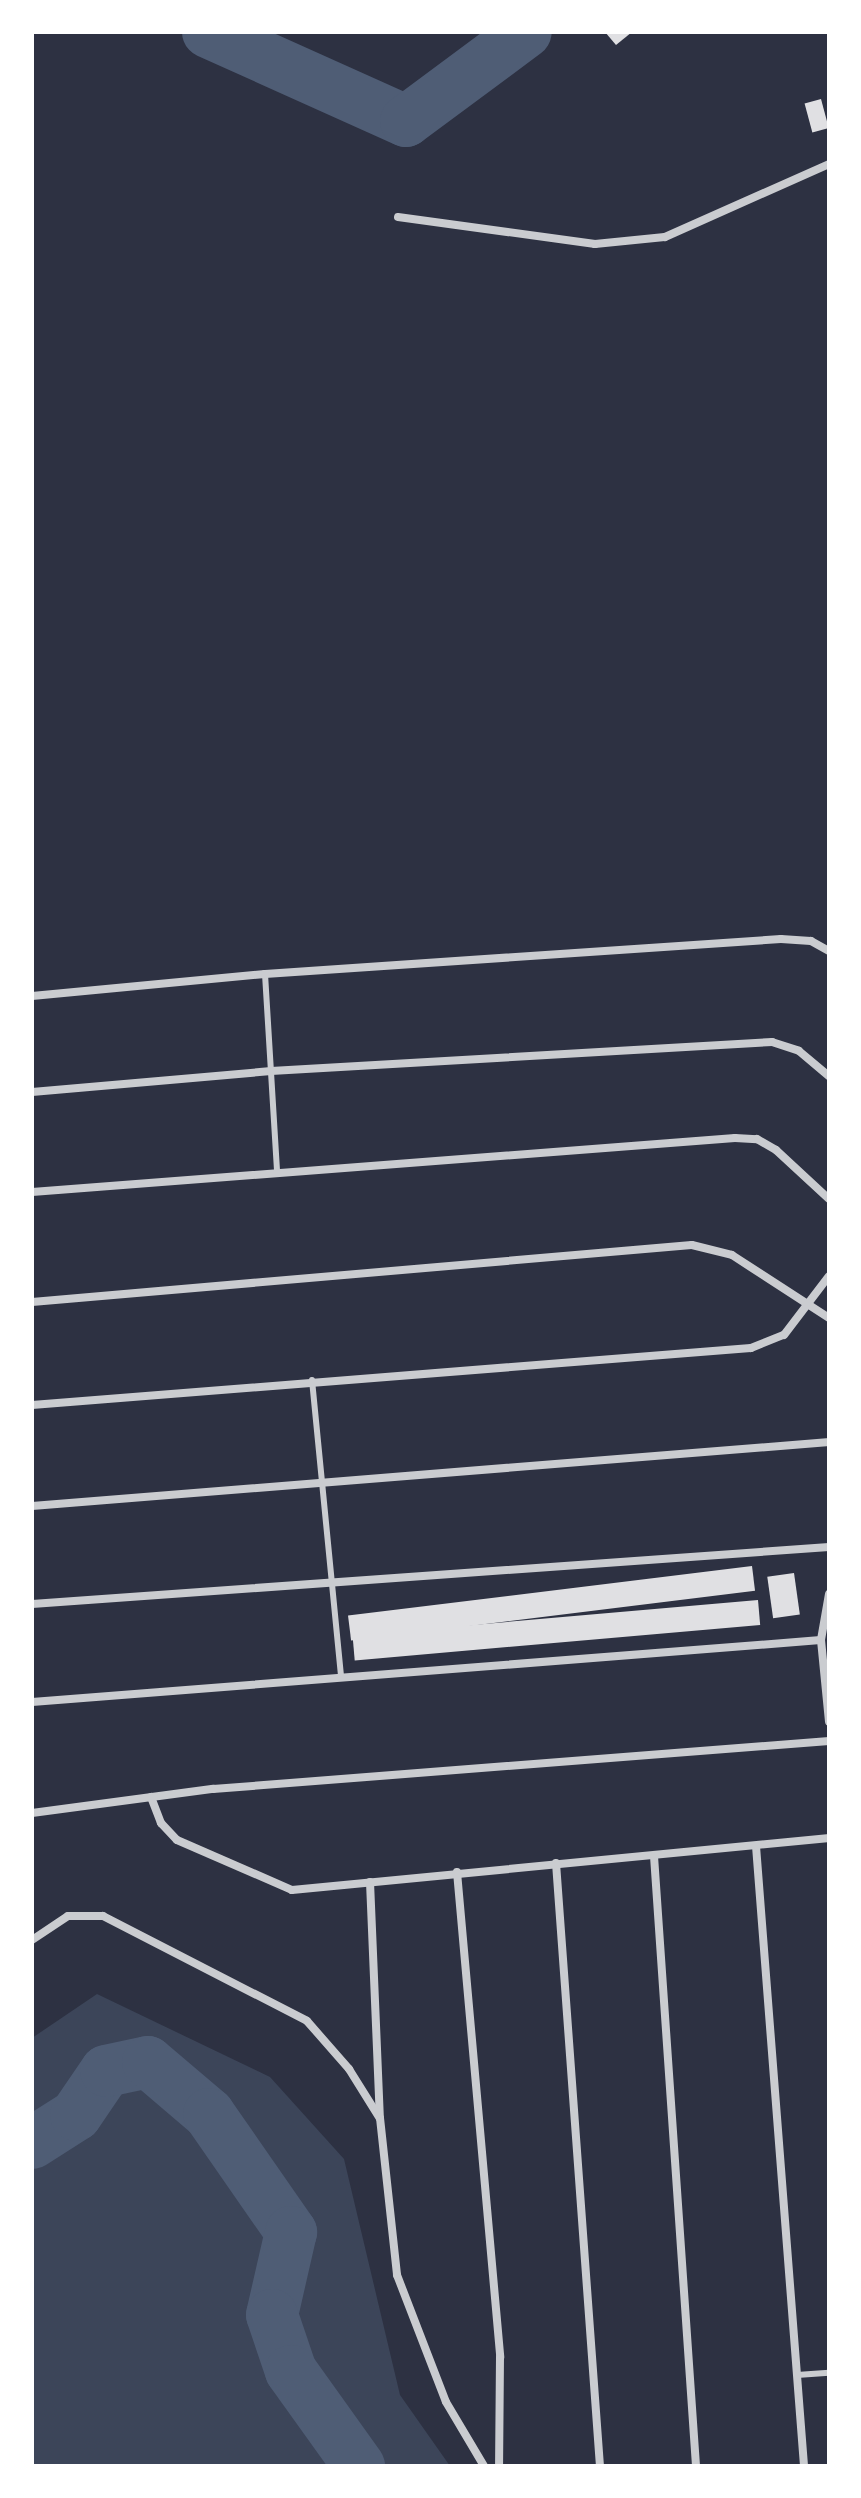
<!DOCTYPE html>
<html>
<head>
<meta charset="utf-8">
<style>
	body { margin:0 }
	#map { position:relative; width:861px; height:2498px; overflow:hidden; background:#2d3142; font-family:"Exo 2",sans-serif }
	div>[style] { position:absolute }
	.green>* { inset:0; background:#3c4559 }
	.river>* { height:52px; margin:-26px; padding:0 26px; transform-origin:26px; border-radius:26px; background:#4f5d75 }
	.building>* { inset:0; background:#e0e0e3; transform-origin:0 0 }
	.service>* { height:6px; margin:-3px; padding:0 3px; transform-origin:3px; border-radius:3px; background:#caccd0 }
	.minor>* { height:8px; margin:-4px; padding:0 4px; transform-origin:4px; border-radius:4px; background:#caccd0 }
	span { translate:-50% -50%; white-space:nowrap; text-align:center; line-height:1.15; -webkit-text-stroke:7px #fff; paint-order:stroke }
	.frame { position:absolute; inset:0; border:34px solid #fff; pointer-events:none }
</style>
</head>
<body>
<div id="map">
	<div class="green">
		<div style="clip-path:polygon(97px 1994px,270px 2077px,344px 2159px,400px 2395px,450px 2466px,32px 2466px,32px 2038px)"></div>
	</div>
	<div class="river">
		<div style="left:208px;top:32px;width:217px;rotate:24.2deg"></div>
		<div style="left:406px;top:121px;width:149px;rotate:-36.6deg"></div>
		<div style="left:32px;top:2143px;width:52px;rotate:-32.5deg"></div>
		<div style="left:76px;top:2115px;width:53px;rotate:-55.7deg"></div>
		<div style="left:106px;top:2071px;width:43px;rotate:-12.1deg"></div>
		<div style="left:148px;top:2062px;width:80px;rotate:40.4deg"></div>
		<div style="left:209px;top:2114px;width:144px;rotate:55.2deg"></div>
		<div style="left:291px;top:2232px;width:85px;rotate:102.9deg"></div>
		<div style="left:272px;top:2315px;width:59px;rotate:71.3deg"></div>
		<div style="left:291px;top:2371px;width:117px;rotate:54.4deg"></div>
	</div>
	<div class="building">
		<div style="clip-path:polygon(605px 32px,632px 32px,616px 45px)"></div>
		<div style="left:821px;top:99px;width:30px;height:17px;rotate:75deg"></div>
		<div style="left:752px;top:1566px;width:25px;height:407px;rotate:83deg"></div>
		<div style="left:794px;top:1573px;width:42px;height:27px;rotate:82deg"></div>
		<div style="left:758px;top:1600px;width:25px;height:407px;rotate:85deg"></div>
	</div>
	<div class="service">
		<div style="left:265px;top:974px;width:199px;rotate:86.5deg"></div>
		<div style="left:312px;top:1380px;width:299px;rotate:84.4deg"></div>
		<div style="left:797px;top:2375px;width:32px;rotate:-4deg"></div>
	</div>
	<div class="minor">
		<div style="left:398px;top:217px;width:199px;rotate:7.8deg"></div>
		<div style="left:595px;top:244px;width:70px;rotate:-5.7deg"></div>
		<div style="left:665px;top:237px;width:180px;rotate:-24deg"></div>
		<div style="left:32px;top:996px;width:234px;rotate:-5.4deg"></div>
		<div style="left:265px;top:974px;width:517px;rotate:-3.88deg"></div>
		<div style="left:781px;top:939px;width:30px;rotate:4deg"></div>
		<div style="left:811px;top:941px;width:21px;rotate:29deg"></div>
		<div style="left:32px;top:1092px;width:240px;rotate:-5deg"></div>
		<div style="left:271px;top:1071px;width:502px;rotate:-3.31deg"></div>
		<div style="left:772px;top:1042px;width:28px;rotate:18deg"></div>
		<div style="left:799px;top:1051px;width:39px;rotate:40deg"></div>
		<div style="left:32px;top:1192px;width:705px;rotate:-4.39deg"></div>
		<div style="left:735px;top:1138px;width:22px;rotate:3deg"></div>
		<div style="left:757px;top:1139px;width:22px;rotate:30deg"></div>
		<div style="left:776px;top:1150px;width:72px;rotate:42.8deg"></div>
		<div style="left:32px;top:1302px;width:662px;rotate:-4.94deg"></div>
		<div style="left:692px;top:1245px;width:41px;rotate:14deg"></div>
		<div style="left:732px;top:1255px;width:116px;rotate:33deg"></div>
		<div style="left:32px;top:1405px;width:721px;rotate:-4.53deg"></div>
		<div style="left:751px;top:1348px;width:35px;rotate:-22deg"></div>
		<div style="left:784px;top:1335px;width:74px;rotate:-52.7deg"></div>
		<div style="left:32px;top:1506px;width:800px;rotate:-4.59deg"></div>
		<div style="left:829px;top:1594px;width:47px;rotate:99.9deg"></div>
		<div style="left:821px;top:1640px;width:82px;rotate:84.4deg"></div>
		<div style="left:32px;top:1604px;width:799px;rotate:-4.09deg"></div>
		<div style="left:32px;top:1702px;width:791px;rotate:-4.49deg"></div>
		<div style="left:151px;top:1797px;width:28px;rotate:69deg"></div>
		<div style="left:161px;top:1823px;width:23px;rotate:47deg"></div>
		<div style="left:177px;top:1840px;width:125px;rotate:23.5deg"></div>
		<div style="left:292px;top:1890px;width:540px;rotate:-5.53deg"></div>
		<div style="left:32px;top:1813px;width:183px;rotate:-7.6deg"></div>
		<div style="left:213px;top:1789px;width:618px;rotate:-4.46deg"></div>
		<div style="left:756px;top:1846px;width:622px;rotate:85.57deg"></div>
		<div style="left:654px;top:1856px;width:611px;rotate:86.06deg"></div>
		<div style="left:556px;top:1863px;width:605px;rotate:85.83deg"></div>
		<div style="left:457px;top:1872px;width:487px;rotate:84.9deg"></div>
		<div style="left:500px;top:2357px;width:109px;rotate:90.5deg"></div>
		<div style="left:370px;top:1882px;width:236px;rotate:87.6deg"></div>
		<div style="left:380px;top:2118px;width:158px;rotate:83.8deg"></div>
		<div style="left:397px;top:2275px;width:136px;rotate:68.9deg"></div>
		<div style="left:446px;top:2402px;width:74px;rotate:59.3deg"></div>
		<div style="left:32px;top:1940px;width:43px;rotate:-33.7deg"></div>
		<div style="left:68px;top:1916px;width:35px"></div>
		<div style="left:103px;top:1916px;width:229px;rotate:27.2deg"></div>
		<div style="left:307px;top:2021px;width:64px;rotate:48.8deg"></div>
		<div style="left:349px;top:2069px;width:57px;rotate:58deg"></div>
	</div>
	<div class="frame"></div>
</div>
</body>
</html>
